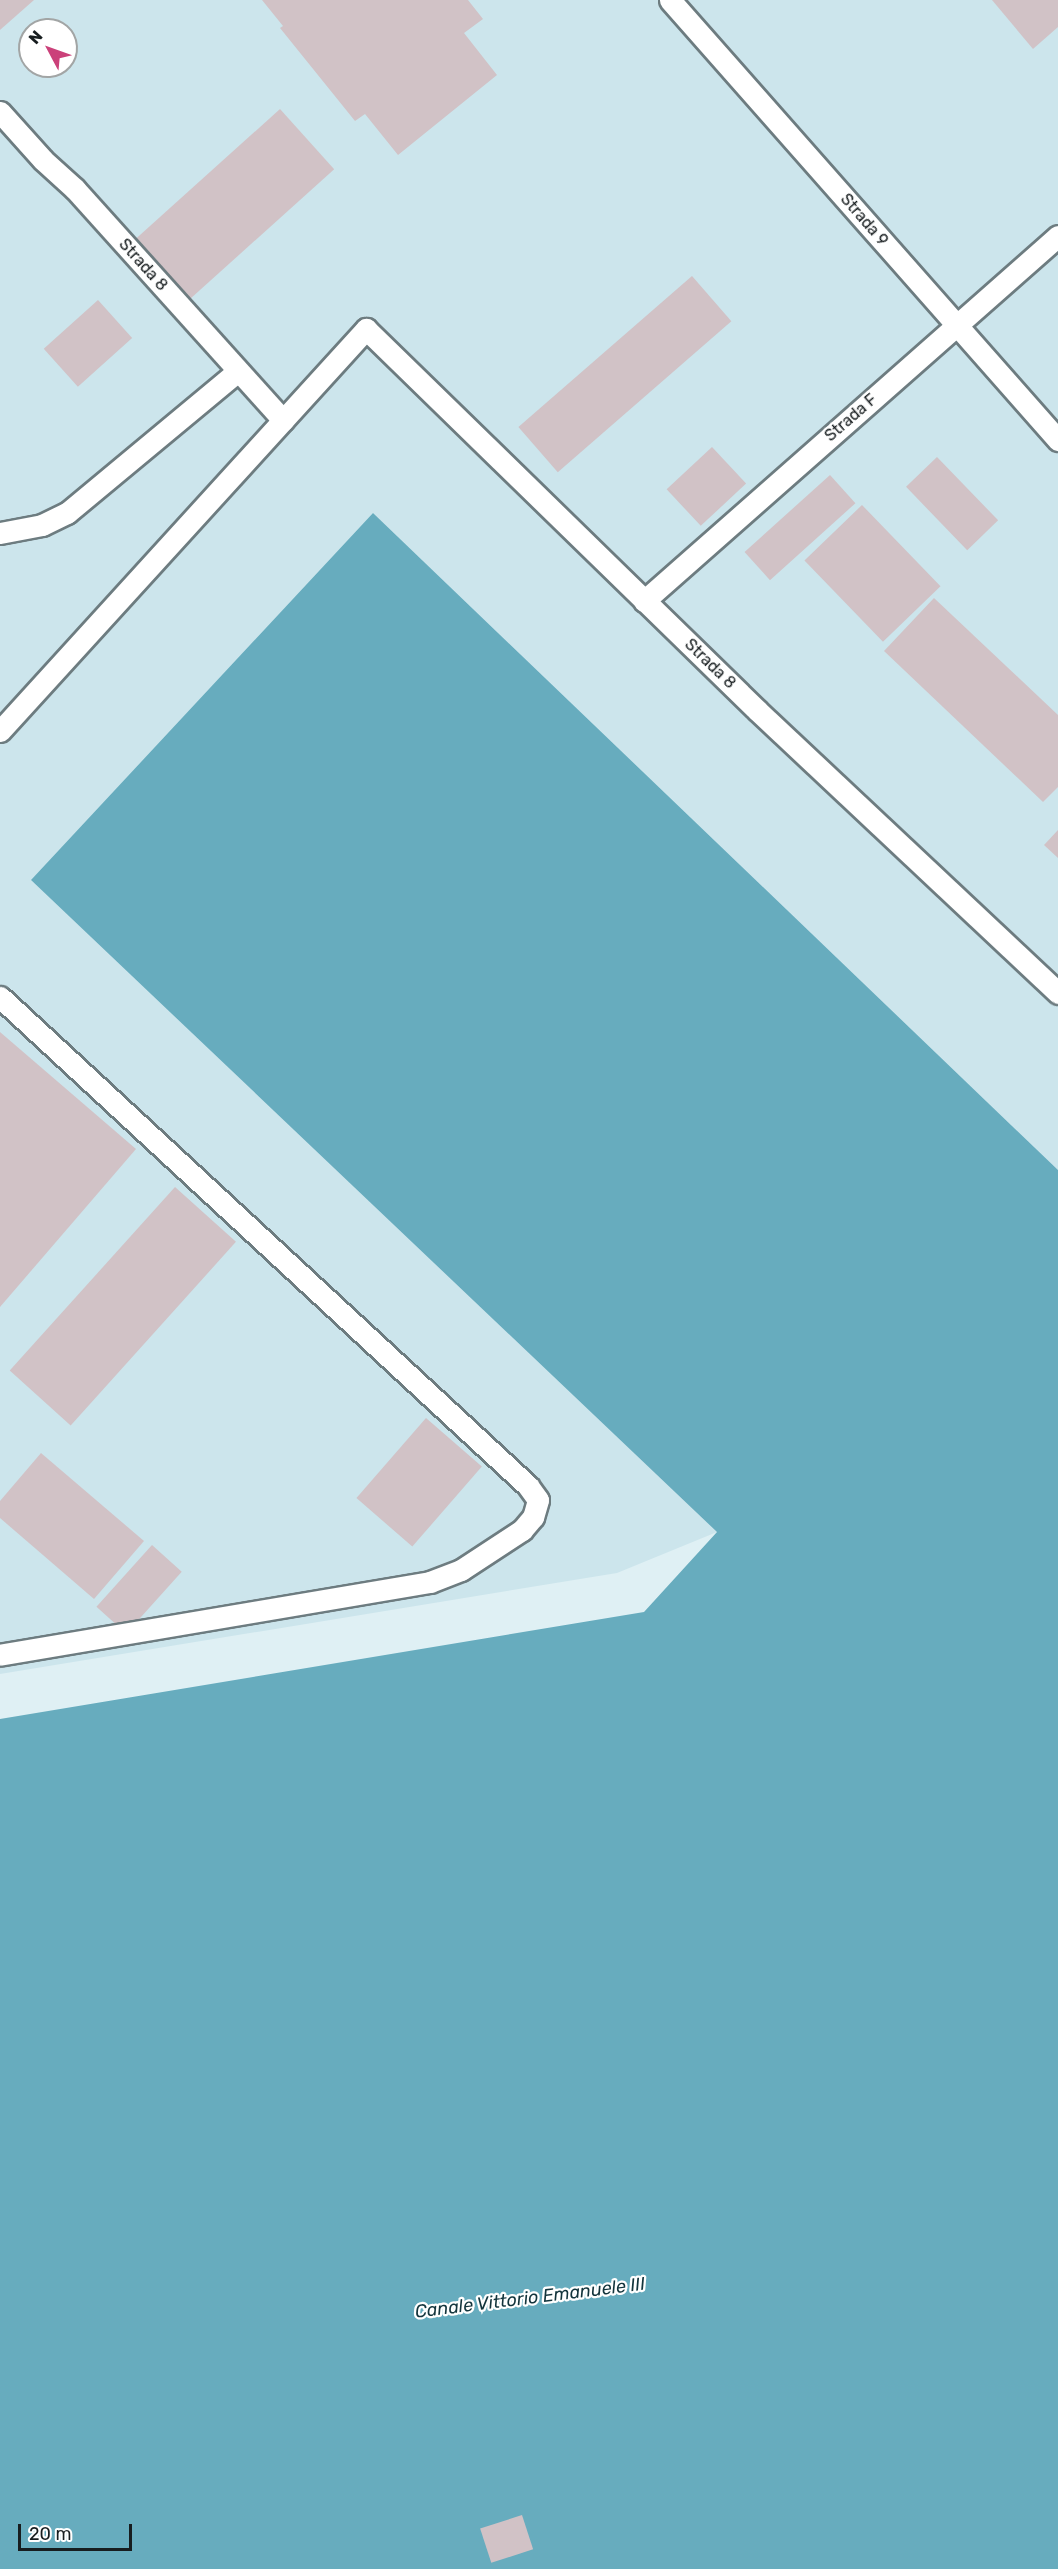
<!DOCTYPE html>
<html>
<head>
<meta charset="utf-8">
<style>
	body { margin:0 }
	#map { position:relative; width:1058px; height:2569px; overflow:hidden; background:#dff0f4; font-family:Rubik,sans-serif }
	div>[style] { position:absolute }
	.built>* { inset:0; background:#cce5ec }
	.water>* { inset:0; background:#67acbe }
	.building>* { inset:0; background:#d1c2c6; transform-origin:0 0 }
	.roads { filter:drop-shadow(2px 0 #6d7c80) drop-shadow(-2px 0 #6d7c80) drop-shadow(0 2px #6d7c80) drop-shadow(0 -2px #6d7c80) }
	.service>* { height:21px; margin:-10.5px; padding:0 10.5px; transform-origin:10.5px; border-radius:10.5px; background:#fff }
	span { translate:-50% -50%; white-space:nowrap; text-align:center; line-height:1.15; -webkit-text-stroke:4.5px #fff; paint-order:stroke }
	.street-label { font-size:16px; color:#171d1f }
	.water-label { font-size:18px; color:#12343c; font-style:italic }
	.north { position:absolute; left:18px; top:18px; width:60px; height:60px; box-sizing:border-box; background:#fff; border:2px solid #a2a5a5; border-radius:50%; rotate:311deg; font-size:16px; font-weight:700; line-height:24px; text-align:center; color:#171d1f }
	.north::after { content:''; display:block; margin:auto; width:21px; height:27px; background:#cb417a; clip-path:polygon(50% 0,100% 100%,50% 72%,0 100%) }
	.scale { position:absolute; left:18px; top:2524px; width:114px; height:27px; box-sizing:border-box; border:3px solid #171d1f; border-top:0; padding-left:8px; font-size:18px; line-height:21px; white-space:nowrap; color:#171d1f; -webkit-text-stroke:4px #fff; paint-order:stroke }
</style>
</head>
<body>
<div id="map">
	<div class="built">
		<div style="clip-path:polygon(evenodd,0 0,1058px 0,1058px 1170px,373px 513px,31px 880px,717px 1532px,617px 1573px,0 1674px,0 0,30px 30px,66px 30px,66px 66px,30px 66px,30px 30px)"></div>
	</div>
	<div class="water">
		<div style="clip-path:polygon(373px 513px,1058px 1170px,1058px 2569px,0 2569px,0 1719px,644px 1612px,717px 1532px,31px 880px)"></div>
	</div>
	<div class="building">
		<div style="clip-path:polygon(0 0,34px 0,0 30px)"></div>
		<div style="clip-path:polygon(262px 0,468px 0,483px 19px,464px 33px,497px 75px,398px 155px,365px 114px,355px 121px,280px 28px,283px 26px)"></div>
		<div style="clip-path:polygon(992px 0,1058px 0,1058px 27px,1033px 49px)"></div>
		<div style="left:280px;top:109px;width:81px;height:194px;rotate:48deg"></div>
		<div style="left:692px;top:276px;width:60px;height:230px;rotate:49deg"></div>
		<div style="left:98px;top:300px;width:51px;height:73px;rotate:48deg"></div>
		<div style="left:712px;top:447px;width:50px;height:62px;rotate:47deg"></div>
		<div style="left:937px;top:457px;width:88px;height:43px;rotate:46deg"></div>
		<div style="left:830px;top:475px;width:38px;height:115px;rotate:48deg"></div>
		<div style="left:862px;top:505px;width:113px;height:80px;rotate:46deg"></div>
		<div style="clip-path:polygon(934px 598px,1058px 715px,1058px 787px,1043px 802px,884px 651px)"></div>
		<div style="clip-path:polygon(1058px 830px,1058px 858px,1044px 845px)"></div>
		<div style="clip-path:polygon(0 1032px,136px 1149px,0 1307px)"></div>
		<div style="left:175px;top:1187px;width:82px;height:247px;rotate:42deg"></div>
		<div style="left:426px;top:1418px;width:74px;height:106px;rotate:41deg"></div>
		<div style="clip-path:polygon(41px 1453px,144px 1541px,94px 1599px,0 1518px,0 1501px)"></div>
		<div style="left:152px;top:1545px;width:40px;height:83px;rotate:42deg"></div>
		<div style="left:522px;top:2515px;width:36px;height:44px;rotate:72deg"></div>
	</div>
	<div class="roads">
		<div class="service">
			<div style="left:670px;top:0;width:587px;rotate:48.59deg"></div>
			<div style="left:0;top:112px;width:64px;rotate:48.1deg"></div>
			<div style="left:43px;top:160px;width:43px;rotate:42.2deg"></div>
			<div style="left:75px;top:189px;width:311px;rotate:48deg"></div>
			<div style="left:0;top:533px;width:43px;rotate:-10.8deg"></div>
			<div style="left:42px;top:525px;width:28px;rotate:-26deg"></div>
			<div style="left:67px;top:513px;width:222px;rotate:-39.7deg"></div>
			<div style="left:644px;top:601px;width:552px;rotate:-41.4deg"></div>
			<div style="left:0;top:731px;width:544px;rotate:-47.68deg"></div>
			<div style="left:366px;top:329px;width:547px;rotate:44.26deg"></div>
			<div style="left:758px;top:711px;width:412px;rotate:43.2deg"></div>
			<div style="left:0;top:997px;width:720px;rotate:42.8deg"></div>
			<div style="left:528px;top:1486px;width:17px;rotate:54deg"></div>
			<div style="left:538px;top:1500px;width:18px;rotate:106deg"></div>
			<div style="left:533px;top:1517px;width:17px;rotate:130deg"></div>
			<div style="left:522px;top:1530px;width:73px;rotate:146.7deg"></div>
			<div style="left:461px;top:1570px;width:33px;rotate:159deg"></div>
			<div style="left:430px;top:1582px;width:436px;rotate:170.4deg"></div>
		</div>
	</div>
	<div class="street-label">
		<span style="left:864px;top:220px;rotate:49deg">Strada 9</span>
		<span style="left:143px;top:265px;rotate:48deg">Strada 8</span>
		<span style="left:851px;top:418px;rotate:-41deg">Strada F</span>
		<span style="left:710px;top:664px;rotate:44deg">Strada 8</span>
	</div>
	<div class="water-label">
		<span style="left:530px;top:2298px;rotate:-7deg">Canale Vittorio Emanuele III</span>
	</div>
	<div class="north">N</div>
	<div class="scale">20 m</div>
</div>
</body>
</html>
